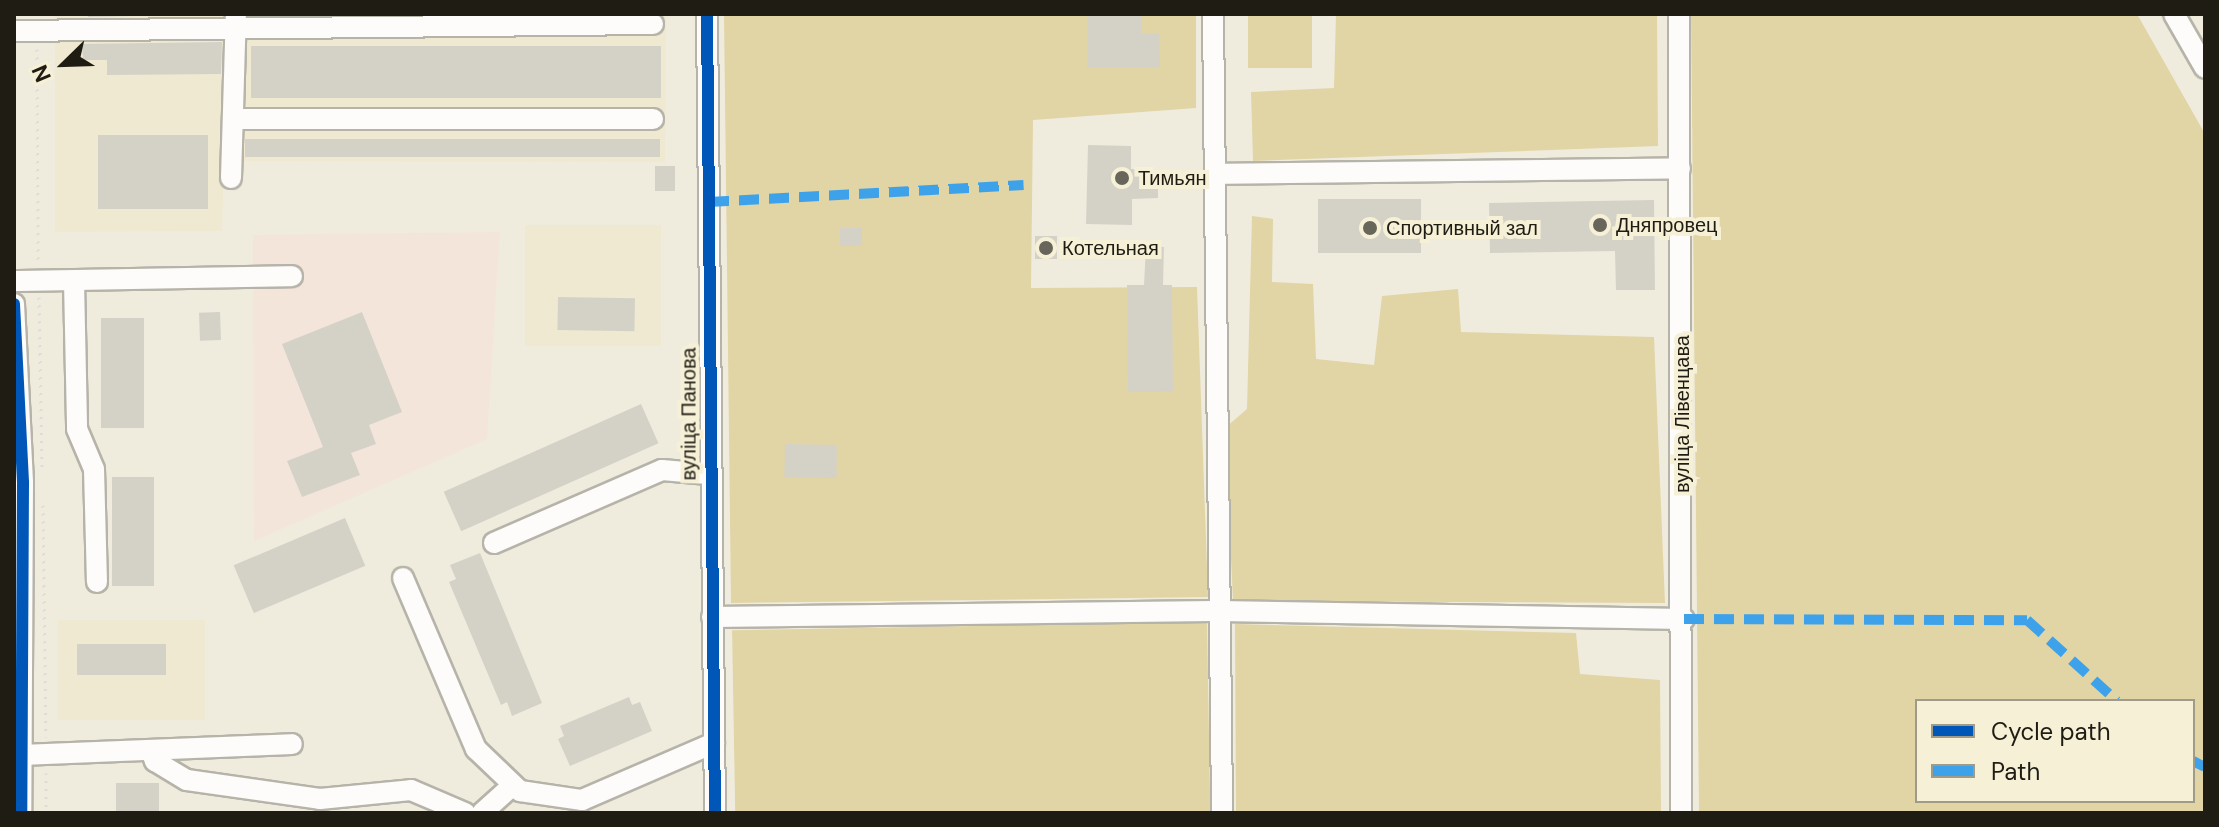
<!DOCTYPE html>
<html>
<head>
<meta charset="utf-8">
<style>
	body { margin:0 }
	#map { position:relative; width:2219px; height:827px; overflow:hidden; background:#efecde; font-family:"DM Sans",sans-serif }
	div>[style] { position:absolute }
	.built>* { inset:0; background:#efe9d1; transform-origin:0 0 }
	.education>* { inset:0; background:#f4e5db }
	.green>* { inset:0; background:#e1d4a5; transform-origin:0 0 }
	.building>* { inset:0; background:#d4d2c7; transform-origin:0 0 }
	.path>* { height:3px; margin-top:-1.5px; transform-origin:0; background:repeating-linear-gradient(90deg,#dddcd7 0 2px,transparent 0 8px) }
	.roads { filter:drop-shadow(2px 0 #b6b3a9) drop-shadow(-2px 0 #b6b3a9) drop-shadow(0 2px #b6b3a9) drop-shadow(0 -2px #b6b3a9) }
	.minor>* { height:20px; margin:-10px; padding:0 10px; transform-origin:10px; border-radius:10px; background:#fdfcfa }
	.quiet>* { height:10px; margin-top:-5px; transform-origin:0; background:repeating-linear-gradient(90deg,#3da2ea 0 20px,transparent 0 30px) }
	.cycleway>* { height:12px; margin:-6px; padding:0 6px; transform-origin:6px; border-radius:6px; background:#0057b8 }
	.dots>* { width:22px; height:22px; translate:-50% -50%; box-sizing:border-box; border:4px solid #f6f0d7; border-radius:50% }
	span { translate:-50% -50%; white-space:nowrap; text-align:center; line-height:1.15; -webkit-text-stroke:8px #f6f0d7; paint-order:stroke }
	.poi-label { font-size:20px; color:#1f1c14 }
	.left { translate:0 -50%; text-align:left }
	.street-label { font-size:20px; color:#1f1c14 }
	.frame { position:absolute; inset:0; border:16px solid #1f1c14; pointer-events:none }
	.legend { position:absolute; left:1915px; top:699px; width:280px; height:104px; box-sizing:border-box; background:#f6f0d7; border:2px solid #a09b89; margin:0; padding:10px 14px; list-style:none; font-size:24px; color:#1f1c14 }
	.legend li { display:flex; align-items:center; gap:16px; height:40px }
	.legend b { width:40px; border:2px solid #a09b89 }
	.north { position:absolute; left:24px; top:24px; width:80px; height:80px; -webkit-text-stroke:6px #f6f0d7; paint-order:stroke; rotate:247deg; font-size:22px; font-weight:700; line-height:32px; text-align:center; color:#1f1c14 }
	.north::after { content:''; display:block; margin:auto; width:28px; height:36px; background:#1f1c14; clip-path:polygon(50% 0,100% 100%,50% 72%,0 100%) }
</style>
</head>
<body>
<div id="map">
	<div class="built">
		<div style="clip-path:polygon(55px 14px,666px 14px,665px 162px,224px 161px,222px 231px,55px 232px)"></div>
		<div style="left:525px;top:225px;width:136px;height:121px"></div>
		<div style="left:58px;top:620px;width:147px;height:100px"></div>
	</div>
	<div class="education">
		<div style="clip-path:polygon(500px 232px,487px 439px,254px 541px,253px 235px)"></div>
	</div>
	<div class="green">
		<div style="clip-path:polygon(724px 14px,1196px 14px,1196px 108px,1033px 120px,1031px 288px,1197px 287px,1208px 597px,731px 603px)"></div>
		<div style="left:1248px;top:14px;width:64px;height:54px"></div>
		<div style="clip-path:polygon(1336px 14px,1657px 14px,1658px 146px,1253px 161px,1251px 92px,1334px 88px)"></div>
		<div style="clip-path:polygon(evenodd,1691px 14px,2137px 14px,2205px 134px,2205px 813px,1699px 813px,1691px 14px,2193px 701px,2193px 801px,1917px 801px,1917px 701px,2193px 701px)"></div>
		<div style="clip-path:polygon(1252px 216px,1273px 219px,1272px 282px,1313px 284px,1316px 359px,1374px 365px,1382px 296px,1458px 289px,1461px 332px,1654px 337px,1665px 603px,1233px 601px,1225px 428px,1247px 409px)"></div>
		<div style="left:1207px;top:622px;width:191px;height:475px;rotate:89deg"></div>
		<div style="clip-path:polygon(1235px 624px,1576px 633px,1580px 674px,1660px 680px,1661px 813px,1236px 813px)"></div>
	</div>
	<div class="building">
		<div style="clip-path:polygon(88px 14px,223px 14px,88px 17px)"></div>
		<div style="clip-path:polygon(1087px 14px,1141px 14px,1141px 34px,1159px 33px,1160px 68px,1087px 68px)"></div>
		<div style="clip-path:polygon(222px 42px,221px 74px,107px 75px,107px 60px,83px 60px,82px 44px)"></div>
		<div style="left:251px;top:46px;width:410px;height:52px"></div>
		<div style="left:98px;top:135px;width:110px;height:74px"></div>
		<div style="left:245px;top:139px;width:415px;height:18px"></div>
		<div style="clip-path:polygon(1088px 145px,1131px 146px,1131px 169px,1158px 171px,1158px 198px,1132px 199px,1132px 225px,1086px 224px)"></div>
		<div style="left:655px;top:166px;width:20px;height:25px"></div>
		<div style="left:1421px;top:199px;width:54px;height:103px;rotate:90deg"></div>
		<div style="clip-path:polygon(1654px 200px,1655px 290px,1616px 290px,1615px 251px,1490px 253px,1489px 203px)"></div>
		<div style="left:840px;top:228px;width:22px;height:18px"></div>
		<div style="left:1035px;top:236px;width:22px;height:23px"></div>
		<div style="clip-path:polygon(1146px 246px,1164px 247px,1163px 285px,1172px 285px,1173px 391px,1128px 392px,1127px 285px,1144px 285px)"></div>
		<div style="left:558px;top:297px;width:77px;height:33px;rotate:1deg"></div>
		<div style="left:220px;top:312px;width:28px;height:21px;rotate:88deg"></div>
		<div style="clip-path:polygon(362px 312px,402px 412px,369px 425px,376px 444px,351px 453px,360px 475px,302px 497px,287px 461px,323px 447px,282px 344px)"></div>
		<div style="left:101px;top:318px;width:43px;height:110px"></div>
		<div style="left:641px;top:404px;width:43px;height:216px;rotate:66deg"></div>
		<div style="left:785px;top:444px;width:52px;height:33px;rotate:1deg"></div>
		<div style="left:112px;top:477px;width:42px;height:109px"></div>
		<div style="left:345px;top:518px;width:52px;height:121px;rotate:67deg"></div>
		<div style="clip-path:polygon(480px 553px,542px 703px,512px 716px,507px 702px,501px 705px,449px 582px,456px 579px,450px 565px)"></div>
		<div style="left:166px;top:644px;width:31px;height:89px;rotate:90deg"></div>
		<div style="clip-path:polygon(629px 697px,632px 705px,640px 702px,652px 731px,570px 766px,558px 739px,564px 736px,560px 726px)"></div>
		<div style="left:116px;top:783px;width:43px;height:30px"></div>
	</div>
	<div class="path">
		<div style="left:37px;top:49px;width:212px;rotate:89.7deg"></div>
		<div style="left:39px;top:297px;width:172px;rotate:89deg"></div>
		<div style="left:43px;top:505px;width:232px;rotate:89.3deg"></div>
		<div style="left:46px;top:773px;width:40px;rotate:90deg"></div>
	</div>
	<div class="roads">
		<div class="minor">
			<div style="left:707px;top:14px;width:799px;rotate:89.43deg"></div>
			<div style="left:1213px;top:14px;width:799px;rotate:89.35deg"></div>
			<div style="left:1679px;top:14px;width:799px;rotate:89.86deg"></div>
			<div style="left:2174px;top:14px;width:62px;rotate:60.1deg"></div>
			<div style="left:14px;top:31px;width:639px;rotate:-0.63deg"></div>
			<div style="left:234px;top:119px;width:419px"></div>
			<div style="left:1215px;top:174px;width:465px;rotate:-0.7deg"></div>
			<div style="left:231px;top:178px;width:164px;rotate:-88.3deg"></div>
			<div style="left:14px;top:281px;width:278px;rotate:-1deg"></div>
			<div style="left:74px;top:281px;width:148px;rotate:88.8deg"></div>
			<div style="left:77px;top:429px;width:43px;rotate:67deg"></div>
			<div style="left:94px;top:469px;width:113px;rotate:88.5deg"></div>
			<div style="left:14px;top:304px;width:179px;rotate:87.1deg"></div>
			<div style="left:23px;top:483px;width:330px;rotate:90.3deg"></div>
			<div style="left:494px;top:543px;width:183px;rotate:-23.5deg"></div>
			<div style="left:662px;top:470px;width:46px;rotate:5deg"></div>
			<div style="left:403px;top:578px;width:186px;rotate:66.9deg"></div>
			<div style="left:476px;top:749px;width:61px;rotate:43.7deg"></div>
			<div style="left:520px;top:791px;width:63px;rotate:8.3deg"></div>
			<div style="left:582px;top:800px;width:144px;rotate:-23.4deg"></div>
			<div style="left:712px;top:617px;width:507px;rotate:-0.68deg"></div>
			<div style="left:1219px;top:611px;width:465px;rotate:1deg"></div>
			<div style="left:151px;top:751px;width:11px;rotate:68deg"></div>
			<div style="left:155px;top:761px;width:37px;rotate:31deg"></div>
			<div style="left:187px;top:780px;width:134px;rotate:8.1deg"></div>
			<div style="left:320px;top:799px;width:91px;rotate:-5.6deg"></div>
			<div style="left:411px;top:790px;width:59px;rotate:23.1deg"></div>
			<div style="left:21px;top:755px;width:271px;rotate:-2.3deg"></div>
			<div style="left:482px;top:813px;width:42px;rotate:-42.1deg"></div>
		</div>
	</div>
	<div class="quiet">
		<div style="left:709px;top:202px;width:315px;rotate:-3.1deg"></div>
		<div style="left:1684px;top:619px;width:343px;rotate:0.2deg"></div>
		<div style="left:2027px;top:620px;width:121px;rotate:42deg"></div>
		<div style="left:2193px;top:761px;width:13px;rotate:27deg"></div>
	</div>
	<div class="cycleway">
		<div style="left:707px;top:14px;width:799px;rotate:89.43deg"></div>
		<div style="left:14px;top:304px;width:179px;rotate:87.1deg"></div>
		<div style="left:23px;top:483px;width:330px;rotate:90.3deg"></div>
	</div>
	<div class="dots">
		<div style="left:1122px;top:178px;background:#68655b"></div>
		<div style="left:1600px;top:225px;background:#68655b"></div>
		<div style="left:1370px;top:228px;background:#68655b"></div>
		<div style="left:1046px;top:248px;background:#68655b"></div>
	</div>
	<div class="poi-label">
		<span class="left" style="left:1138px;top:178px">Тимьян</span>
		<span class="left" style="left:1616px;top:225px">Дняпровец</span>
		<span class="left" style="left:1386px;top:228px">Спортивный зал</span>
		<span class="left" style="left:1062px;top:248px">Котельная</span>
	</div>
	<div class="street-label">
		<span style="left:689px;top:414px;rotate:-90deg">вуліца Панова</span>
		<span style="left:1682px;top:414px;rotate:-90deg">вуліца Лівенцава</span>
	</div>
	<div class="frame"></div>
	<ul class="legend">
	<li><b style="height:10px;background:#0057b8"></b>Cycle path</li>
	<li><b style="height:10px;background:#3da2ea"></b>Path</li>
	</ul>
	<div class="north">N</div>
</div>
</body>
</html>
